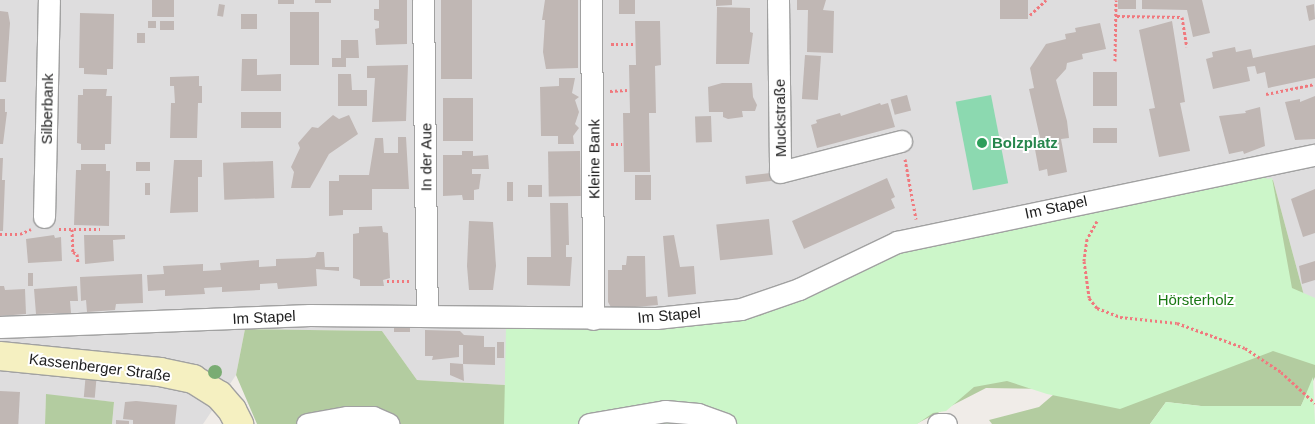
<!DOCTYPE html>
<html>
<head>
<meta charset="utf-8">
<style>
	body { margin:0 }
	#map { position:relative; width:1315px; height:424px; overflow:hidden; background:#f0ece8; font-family:Arial,sans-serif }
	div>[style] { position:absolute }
	.residential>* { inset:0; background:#deddde }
	.forest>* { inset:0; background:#b3cca0 }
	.park>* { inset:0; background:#ccf6c9 }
	.pitch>* { inset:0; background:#8cd9b0; transform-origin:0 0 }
	.building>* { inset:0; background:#c0b7b4; transform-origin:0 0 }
	.path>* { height:3px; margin-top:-1.5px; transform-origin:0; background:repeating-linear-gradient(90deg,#f0797e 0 2.5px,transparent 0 5px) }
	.roads { filter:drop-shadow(1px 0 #a1a1a1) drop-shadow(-1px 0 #a1a1a1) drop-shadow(0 1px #a1a1a1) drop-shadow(0 -1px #a1a1a1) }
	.street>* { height:21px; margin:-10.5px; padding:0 10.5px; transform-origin:10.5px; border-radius:10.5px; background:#fff }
	.secondary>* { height:28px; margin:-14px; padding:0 14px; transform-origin:14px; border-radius:14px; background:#f5f0c1 }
	.trees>* { width:14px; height:14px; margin:-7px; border-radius:50%; background:#7aac73 }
	.dots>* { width:14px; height:14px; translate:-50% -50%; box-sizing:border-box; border:2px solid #fff; border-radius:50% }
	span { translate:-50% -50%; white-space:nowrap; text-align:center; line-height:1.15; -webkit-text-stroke:4px #fff; paint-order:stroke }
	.street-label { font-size:15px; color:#202020 }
	.leisure-label { font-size:15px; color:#27864d; font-weight:700 }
	.left { translate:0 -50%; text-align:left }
	.park-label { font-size:15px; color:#1a7814 }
</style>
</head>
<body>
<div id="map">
	<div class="residential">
		<div style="clip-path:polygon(0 0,1315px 0,1315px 300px,1305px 299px,1273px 180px,783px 309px,660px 332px,505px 385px,417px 380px,382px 331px,245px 329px,236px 375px,203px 424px,112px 424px,114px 402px,46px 395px,45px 424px,0 424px)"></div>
	</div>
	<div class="forest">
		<div style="clip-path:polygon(1273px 180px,1305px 299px,1315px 300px,1315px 377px,1301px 406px,1201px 406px,1166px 402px,1150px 424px,992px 424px,989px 420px,1039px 407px,1060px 389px,986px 388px,916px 424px,257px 424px,236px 375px,245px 329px,382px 331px,417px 380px,505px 385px,660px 332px,783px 309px,1130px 207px)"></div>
		<div style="clip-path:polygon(46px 394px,114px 402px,112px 424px,45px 424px)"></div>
	</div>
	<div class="park">
		<div style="clip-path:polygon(1264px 175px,1267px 179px,1272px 178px,1292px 288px,1315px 298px,1315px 365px,1273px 351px,1120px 409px,1047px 394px,1007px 381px,974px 387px,946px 411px,933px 413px,917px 424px,504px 424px,506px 327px,596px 329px,760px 316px,900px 250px)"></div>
		<div style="clip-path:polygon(1313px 377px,1315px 424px,1150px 424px,1166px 402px,1201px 406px,1301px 406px)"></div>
	</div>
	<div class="pitch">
		<div style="left:991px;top:95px;width:90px;height:36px;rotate:79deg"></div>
	</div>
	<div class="building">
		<div style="left:152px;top:0;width:22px;height:17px"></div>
		<div style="left:278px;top:0;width:16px;height:4px"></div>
		<div style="left:315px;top:0;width:16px;height:3px"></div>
		<div style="clip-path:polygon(379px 0,407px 0,407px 44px,376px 45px,375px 29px,379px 28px,379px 21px,374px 20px,374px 9px,379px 9px)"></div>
		<div style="left:441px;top:0;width:31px;height:79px"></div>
		<div style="clip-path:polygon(545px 0,578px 0,578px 68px,546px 69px,543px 52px,545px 20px,542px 20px)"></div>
		<div style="left:619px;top:0;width:16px;height:14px"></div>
		<div style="clip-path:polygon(716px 0,732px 0,732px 5px,716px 6px)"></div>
		<div style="clip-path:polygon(797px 0,826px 0,823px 10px,834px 11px,833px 53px,807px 52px,808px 10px,797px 10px)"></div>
		<div style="left:1000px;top:0;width:28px;height:19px"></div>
		<div style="left:1118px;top:0;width:18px;height:9px"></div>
		<div style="clip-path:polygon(1142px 0,1202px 0,1210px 33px,1193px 37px,1187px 10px,1142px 9px)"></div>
		<div style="left:219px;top:4px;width:6px;height:12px;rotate:9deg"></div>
		<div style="clip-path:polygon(1314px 4px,1315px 19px,1309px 21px,1306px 6px)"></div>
		<div style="clip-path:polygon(717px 7px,750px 8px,750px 32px,753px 33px,749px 64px,716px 64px)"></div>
		<div style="clip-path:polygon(0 11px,8px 12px,10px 23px,6px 82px,0 82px)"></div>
		<div style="left:290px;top:12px;width:29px;height:53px"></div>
		<div style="clip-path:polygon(80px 13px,114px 14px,113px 69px,107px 69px,107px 75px,84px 74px,84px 68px,79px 68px)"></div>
		<div style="left:257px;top:14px;width:15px;height:16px;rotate:90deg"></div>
		<div style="left:148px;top:21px;width:8px;height:7px"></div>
		<div style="left:160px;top:21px;width:14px;height:9px"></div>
		<div style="clip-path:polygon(635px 21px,660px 21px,661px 65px,655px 66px,656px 113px,649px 113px,650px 172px,624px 172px,623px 113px,630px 113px,629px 65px,636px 65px)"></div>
		<div style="clip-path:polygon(1172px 21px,1185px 102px,1180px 103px,1190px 151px,1159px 157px,1149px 109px,1155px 108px,1139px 30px)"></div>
		<div style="clip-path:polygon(1100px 23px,1106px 49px,1082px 54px,1083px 59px,1067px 63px,1066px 69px,1056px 80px,1067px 121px,1069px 138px,1061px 139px,1067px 172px,1048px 176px,1047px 169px,1039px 171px,1034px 144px,1041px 142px,1029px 89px,1034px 88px,1030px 68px,1046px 44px,1066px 39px,1065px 34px,1076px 32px,1075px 28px)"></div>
		<div style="left:137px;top:33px;width:8px;height:10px"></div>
		<div style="clip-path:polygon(341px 40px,358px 40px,359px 58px,346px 58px,346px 67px,332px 67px,332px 58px,341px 58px)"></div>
		<div style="clip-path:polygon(1315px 45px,1315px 78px,1268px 88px,1265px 72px,1257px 74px,1255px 66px,1247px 67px,1250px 81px,1213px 89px,1206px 59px,1213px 57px,1212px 52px,1235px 47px,1236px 52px,1251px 49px,1253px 58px)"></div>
		<div style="left:805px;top:55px;width:16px;height:44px;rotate:4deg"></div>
		<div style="clip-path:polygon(242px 59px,257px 59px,257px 75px,281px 74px,281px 91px,241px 91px)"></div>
		<div style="clip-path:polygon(408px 65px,406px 121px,372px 122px,375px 78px,367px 78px,367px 66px)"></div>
		<div style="left:1093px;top:72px;width:24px;height:34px"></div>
		<div style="clip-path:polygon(338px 74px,351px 74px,352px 90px,367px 90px,367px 106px,338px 106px)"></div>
		<div style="clip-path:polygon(199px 76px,199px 86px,202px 86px,202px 103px,198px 103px,197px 138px,170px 138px,171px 103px,175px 103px,174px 86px,170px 86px,170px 77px)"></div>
		<div style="clip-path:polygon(559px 78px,575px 78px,572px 93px,579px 97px,575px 100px,579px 112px,575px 124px,579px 128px,573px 136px,574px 144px,558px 144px,558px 136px,541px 136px,540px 87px,559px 86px)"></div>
		<div style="clip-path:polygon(722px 83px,752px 83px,753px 97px,757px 105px,755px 111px,742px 111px,743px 117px,728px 119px,723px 117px,723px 112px,709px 112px,708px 87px)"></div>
		<div style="clip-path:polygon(83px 89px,107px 89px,106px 96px,112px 96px,111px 144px,105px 144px,105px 150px,81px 150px,81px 144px,77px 143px,78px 95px,83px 95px)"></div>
		<div style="left:907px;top:95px;width:16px;height:17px;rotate:75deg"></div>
		<div style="clip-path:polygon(1315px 96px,1315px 139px,1295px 140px,1285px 102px,1300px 99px,1300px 102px)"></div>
		<div style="left:443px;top:98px;width:30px;height:43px"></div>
		<div style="clip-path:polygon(0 99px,5px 99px,5px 112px,7px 112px,3px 144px,0 144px)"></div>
		<div style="clip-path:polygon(880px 103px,881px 105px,888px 103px,895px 127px,817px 148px,811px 125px,817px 123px,816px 120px,840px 113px,841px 116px)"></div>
		<div style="clip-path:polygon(1260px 107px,1265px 146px,1244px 154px,1243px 151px,1229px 154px,1219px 116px,1246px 113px,1245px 111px)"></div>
		<div style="left:241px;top:112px;width:40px;height:16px"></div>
		<div style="clip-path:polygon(333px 115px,339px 119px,349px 115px,358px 134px,329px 154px,310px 188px,291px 188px,294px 172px,291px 167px,300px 148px,298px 143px,312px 127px,318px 128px)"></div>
		<div style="left:711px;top:116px;width:26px;height:16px;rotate:88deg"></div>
		<div style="left:1093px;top:128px;width:24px;height:15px"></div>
		<div style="clip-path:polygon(398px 137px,406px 137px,409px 189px,372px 189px,372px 210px,343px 210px,343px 215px,329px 216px,329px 181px,339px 181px,339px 175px,369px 175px,375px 138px,383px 138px,384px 153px,398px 153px)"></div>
		<div style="clip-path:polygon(462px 151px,473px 151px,473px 156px,488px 155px,489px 169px,472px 169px,472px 174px,481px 174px,479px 189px,474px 190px,474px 200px,463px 200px,462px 195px,443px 196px,443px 155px,462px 155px)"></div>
		<div style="left:580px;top:151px;width:45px;height:32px;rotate:89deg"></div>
		<div style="clip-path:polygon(0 158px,3px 158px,2px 180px,5px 180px,3px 231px,0 231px)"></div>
		<div style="clip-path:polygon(174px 160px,202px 160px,202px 177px,198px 177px,198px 212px,170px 213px)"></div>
		<div style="left:273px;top:161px;width:37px;height:50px;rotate:88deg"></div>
		<div style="left:136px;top:162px;width:14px;height:9px"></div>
		<div style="clip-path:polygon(81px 164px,106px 164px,106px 171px,110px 171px,109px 226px,74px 225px,76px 170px,81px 170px)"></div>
		<div style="left:770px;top:173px;width:8px;height:25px;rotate:83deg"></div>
		<div style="left:635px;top:175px;width:16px;height:25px"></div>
		<div style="clip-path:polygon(887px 178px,895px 197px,891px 199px,895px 208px,804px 249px,792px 221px)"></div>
		<div style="left:507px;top:182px;width:6px;height:19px"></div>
		<div style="left:145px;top:183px;width:5px;height:12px"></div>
		<div style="left:528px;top:185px;width:14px;height:12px"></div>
		<div style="clip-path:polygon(1315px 189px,1315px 233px,1303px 237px,1291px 199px)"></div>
		<div style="clip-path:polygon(550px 203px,568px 203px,569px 245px,566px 245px,566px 257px,572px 257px,570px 286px,527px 285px,527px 257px,551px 257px)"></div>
		<div style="left:769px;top:219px;width:36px;height:53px;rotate:84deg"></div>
		<div style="clip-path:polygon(469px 221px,493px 222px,496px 266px,493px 290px,469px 290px,467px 266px)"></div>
		<div style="clip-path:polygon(382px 226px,383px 232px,388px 233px,390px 278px,383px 280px,384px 286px,360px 286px,360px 280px,353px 278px,353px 234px,359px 233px,359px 227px)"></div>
		<div style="clip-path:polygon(54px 235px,55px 238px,61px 237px,62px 261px,28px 263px,26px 239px)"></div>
		<div style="clip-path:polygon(84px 235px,125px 235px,125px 239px,113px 240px,114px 261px,85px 264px)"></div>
		<div style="clip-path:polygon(674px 235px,680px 267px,694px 266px,696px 294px,668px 297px,663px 236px)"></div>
		<div style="clip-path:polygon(317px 252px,324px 252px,325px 267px,339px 267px,339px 271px,316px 269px,317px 286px,278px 289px,277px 283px,260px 284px,260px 290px,222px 292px,222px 287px,204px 288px,205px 294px,165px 296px,165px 290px,148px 291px,147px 275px,164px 274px,163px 266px,203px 264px,203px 271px,221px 270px,220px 263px,259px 260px,259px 267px,276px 266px,276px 259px,307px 258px,315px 257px)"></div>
		<div style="clip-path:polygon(627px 256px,645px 256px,646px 297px,657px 296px,658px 305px,612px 309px,608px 302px,608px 270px,622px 270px,622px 265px,626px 265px)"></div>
		<div style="clip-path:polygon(1315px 261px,1315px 280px,1302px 284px,1299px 266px)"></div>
		<div style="left:28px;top:273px;width:5px;height:13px"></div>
		<div style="clip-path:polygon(142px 274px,143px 303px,116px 304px,115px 310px,87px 312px,86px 300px,81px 301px,80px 277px)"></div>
		<div style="clip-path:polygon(0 286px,4px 286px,5px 290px,25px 289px,26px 314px,0 316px)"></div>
		<div style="clip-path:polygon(77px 286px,78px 301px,70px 301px,71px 313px,36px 314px,34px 289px)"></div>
		<div style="left:394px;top:325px;width:16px;height:7px"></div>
		<div style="clip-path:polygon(425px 330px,460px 331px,464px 335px,484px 336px,484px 347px,495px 347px,495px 365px,463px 364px,464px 381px,450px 375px,450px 363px,463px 364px,463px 345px,459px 345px,459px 357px,432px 360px,433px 356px,425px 356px)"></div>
		<div style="left:497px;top:342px;width:7px;height:16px"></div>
		<div style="left:86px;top:372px;width:11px;height:25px;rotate:5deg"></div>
		<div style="left:0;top:391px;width:20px;height:33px;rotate:3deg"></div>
		<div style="clip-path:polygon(136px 401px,177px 405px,175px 424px,133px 424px,133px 420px,123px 419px,125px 402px)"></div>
		<div style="clip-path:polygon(116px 420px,129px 421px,129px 424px,116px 424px)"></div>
	</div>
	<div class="path">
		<div style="left:1030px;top:15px;width:22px;rotate:-43deg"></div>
		<div style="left:1117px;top:16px;width:65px;rotate:0.9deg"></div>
		<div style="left:1182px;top:17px;width:30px;rotate:81deg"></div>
		<div style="left:611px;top:44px;width:22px"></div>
		<div style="left:1115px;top:61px;width:61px;rotate:-89.1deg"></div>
		<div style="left:610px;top:91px;width:17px;rotate:-3deg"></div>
		<div style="left:1266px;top:94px;width:50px;rotate:-11.5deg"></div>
		<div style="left:611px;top:144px;width:11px"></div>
		<div style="left:905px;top:159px;width:61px;rotate:79.6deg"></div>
		<div style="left:1097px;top:221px;width:21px;rotate:119deg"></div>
		<div style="left:1087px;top:239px;width:22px;rotate:98deg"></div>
		<div style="left:1084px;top:261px;width:37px;rotate:82deg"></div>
		<div style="left:1089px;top:298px;width:13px;rotate:51deg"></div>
		<div style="left:1097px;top:308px;width:25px;rotate:21deg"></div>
		<div style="left:1120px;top:317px;width:57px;rotate:6deg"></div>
		<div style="left:1177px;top:323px;width:72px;rotate:20.2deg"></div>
		<div style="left:1245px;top:348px;width:43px;rotate:33.7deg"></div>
		<div style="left:1281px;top:372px;width:46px;rotate:42.4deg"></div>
		<div style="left:59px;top:229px;width:41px"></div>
		<div style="left:72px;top:229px;width:23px;rotate:88deg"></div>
		<div style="left:73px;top:252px;width:4px;rotate:27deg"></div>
		<div style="left:77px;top:254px;width:9px;rotate:84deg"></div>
		<div style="left:0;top:234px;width:20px"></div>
		<div style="left:20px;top:234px;width:12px;rotate:-24deg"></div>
		<div style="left:387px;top:281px;width:22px"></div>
	</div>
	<div class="roads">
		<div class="street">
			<div style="left:423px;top:0;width:314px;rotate:89.3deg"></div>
			<div style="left:591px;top:0;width:319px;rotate:89.6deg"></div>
			<div style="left:778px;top:0;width:172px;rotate:89.3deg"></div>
			<div style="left:780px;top:172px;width:125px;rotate:-14.4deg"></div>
			<div style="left:44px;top:217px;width:217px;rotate:-88.7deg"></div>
			<div style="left:0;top:327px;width:310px;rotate:-2.2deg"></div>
			<div style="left:310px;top:315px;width:346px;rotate:0.5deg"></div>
			<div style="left:656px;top:318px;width:85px;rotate:-6deg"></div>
			<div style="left:741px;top:309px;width:61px;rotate:-19deg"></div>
			<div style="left:799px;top:289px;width:109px;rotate:-25.6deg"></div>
			<div style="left:897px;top:242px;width:427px;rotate:-11.8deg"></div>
			<div style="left:307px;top:424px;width:41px;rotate:-9.9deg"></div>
			<div style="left:347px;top:417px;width:26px"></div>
			<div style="left:373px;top:417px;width:17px;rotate:24deg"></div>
			<div style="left:589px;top:424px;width:77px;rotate:-9.7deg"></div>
			<div style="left:665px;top:411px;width:33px;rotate:5deg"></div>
			<div style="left:698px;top:414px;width:29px;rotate:20deg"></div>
			<div style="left:938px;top:424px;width:8px"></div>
		</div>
		<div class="secondary">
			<div style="left:0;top:356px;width:161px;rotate:5.7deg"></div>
			<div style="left:160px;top:372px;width:34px;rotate:12deg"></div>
			<div style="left:193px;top:379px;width:31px;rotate:32deg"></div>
			<div style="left:219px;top:395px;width:20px;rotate:49deg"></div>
			<div style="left:232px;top:410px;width:16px;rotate:63deg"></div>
		</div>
	</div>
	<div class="trees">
		<div style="left:215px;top:372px"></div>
	</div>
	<div class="dots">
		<div style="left:982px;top:143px;background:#2e9e5b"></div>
	</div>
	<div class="street-label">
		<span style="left:47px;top:109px;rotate:-89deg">Silberbank</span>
		<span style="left:780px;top:118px;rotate:-91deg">Muckstraße</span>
		<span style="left:426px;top:157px;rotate:-90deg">In der Aue</span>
		<span style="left:594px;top:159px;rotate:-90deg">Kleine Bank</span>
		<span style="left:1056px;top:207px;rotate:-12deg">Im Stapel</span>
		<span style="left:669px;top:315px;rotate:-5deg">Im Stapel</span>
		<span style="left:264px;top:317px;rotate:-3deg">Im Stapel</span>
		<span style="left:100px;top:367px;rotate:7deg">Kassenberger Straße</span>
	</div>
	<div class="leisure-label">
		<span class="left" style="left:992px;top:143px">Bolzplatz</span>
	</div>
	<div class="park-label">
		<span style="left:1196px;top:300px">Hörsterholz</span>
	</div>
</div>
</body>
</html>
